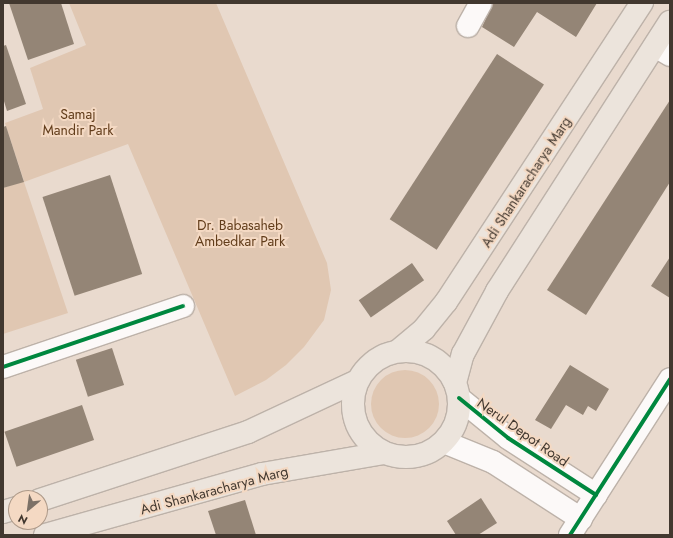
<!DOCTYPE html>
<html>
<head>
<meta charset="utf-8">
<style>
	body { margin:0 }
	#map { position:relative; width:673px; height:538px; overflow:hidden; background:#e9dace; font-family:Jost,sans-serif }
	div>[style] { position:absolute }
	.green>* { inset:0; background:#e0c7b2 }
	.round { border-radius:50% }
	.building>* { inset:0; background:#948576; transform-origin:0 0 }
	.roads { filter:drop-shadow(1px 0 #bdb2a9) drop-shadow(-1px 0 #bdb2a9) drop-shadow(0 1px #bdb2a9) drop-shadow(0 -1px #bdb2a9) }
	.minor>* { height:22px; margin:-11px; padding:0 11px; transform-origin:11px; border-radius:11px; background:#fcf9f8 }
	.major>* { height:22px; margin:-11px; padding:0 11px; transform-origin:11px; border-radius:11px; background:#ece4dc }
	.major>.ring { margin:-11px; padding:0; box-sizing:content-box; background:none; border:22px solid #ece4dc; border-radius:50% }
	.cycleway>* { height:4px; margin:-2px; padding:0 2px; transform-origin:2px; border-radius:2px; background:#00873e }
	span { translate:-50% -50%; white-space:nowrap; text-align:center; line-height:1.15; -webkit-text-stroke:4px #f4d9c3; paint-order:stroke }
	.park-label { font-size:14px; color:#623d1b }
	.street-label { font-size:14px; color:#42382f }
	.frame { position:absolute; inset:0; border:4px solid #42382f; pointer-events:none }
	.north { position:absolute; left:8px; top:490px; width:40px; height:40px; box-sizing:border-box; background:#f4d9c3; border:1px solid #ad9988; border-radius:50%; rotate:209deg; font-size:11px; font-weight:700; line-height:16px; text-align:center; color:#42382f }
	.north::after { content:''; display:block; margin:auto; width:14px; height:18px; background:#7c7167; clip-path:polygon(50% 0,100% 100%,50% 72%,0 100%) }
</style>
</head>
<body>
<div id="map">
	<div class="green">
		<div style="clip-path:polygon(69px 3px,216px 3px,327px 263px,331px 290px,324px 320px,304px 347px,286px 365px,266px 380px,235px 396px,128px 144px,24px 182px,68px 313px,3px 334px,3px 188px,24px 181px,5px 123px,43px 109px,30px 68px,86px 45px)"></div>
		<div class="round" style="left:371px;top:370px;width:68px;height:68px"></div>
	</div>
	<div class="building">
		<div style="clip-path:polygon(9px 3px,61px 3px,74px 44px,28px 60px)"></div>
		<div style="clip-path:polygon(493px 3px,597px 3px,576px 37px,537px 12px,514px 47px,482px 27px)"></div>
		<div style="clip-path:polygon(6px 45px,26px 104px,7px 111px,3px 98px,3px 46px)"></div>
		<div style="left:497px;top:54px;width:56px;height:197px;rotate:33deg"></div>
		<div style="clip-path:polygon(670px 100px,670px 182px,586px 315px,547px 290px)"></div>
		<div style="clip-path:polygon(6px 126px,24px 182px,3px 188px,3px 127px)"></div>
		<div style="left:110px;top:175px;width:104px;height:71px;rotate:72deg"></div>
		<div style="clip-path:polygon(670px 257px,670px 298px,651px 286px)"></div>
		<div style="left:412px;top:263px;width:21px;height:65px;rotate:55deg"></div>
		<div style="left:112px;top:348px;width:39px;height:38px;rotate:72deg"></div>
		<div style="clip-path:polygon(570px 365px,609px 389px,596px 411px,588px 406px,583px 415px,566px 405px,551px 429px,535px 420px)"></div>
		<div style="left:82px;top:405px;width:37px;height:82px;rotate:71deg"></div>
		<div style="clip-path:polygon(481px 498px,497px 523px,478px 535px,456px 535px,447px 521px)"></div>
		<div style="clip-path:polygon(245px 500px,256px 535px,216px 535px,208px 511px)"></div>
	</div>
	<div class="roads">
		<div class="minor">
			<div style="left:468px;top:26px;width:26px;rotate:-61deg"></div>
			<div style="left:655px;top:46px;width:17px;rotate:31deg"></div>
			<div style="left:3px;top:367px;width:190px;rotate:-18.7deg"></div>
			<div style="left:459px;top:398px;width:63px;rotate:39.2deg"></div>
			<div style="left:508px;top:438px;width:105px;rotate:32.9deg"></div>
			<div style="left:444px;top:442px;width:53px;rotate:22.2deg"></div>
			<div style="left:493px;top:462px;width:105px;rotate:32.9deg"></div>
			<div style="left:570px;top:535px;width:185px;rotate:-57.3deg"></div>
		</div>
		<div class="major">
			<div class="ring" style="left:353px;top:351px;width:84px;height:84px"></div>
			<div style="left:398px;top:351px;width:34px;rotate:-40deg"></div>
			<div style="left:424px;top:329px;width:35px;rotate:-51deg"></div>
			<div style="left:446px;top:302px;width:358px;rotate:-56.8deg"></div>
			<div style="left:455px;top:383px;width:30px;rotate:-75deg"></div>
			<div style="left:463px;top:354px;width:72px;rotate:-61.6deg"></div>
			<div style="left:497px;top:291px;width:320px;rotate:-57.3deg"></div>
			<div style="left:40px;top:500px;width:219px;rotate:-18.1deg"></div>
			<div style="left:248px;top:432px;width:120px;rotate:-25.1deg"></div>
			<div style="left:3px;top:512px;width:14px;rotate:-17deg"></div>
			<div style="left:45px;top:535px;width:225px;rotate:-15.7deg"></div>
			<div style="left:262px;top:474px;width:124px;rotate:-9.8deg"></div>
		</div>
	</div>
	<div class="cycleway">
		<div style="left:3px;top:367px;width:190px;rotate:-18.7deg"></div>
		<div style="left:459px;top:398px;width:63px;rotate:39.2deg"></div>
		<div style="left:508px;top:438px;width:105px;rotate:32.9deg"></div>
		<div style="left:570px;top:535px;width:185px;rotate:-57.3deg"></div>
	</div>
	<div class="park-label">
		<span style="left:78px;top:122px">Samaj<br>Mandir Park</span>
		<span style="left:240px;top:233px">Dr. Babasaheb<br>Ambedkar Park</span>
	</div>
	<div class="street-label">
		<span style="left:526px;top:182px;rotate:-57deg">Adi Shankaracharya Marg</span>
		<span style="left:523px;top:432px;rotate:35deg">Nerul Depot Road</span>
		<span style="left:214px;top:490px;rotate:-15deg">Adi Shankaracharya Marg</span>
	</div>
	<div class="frame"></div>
	<div class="north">N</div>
</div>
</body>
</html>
